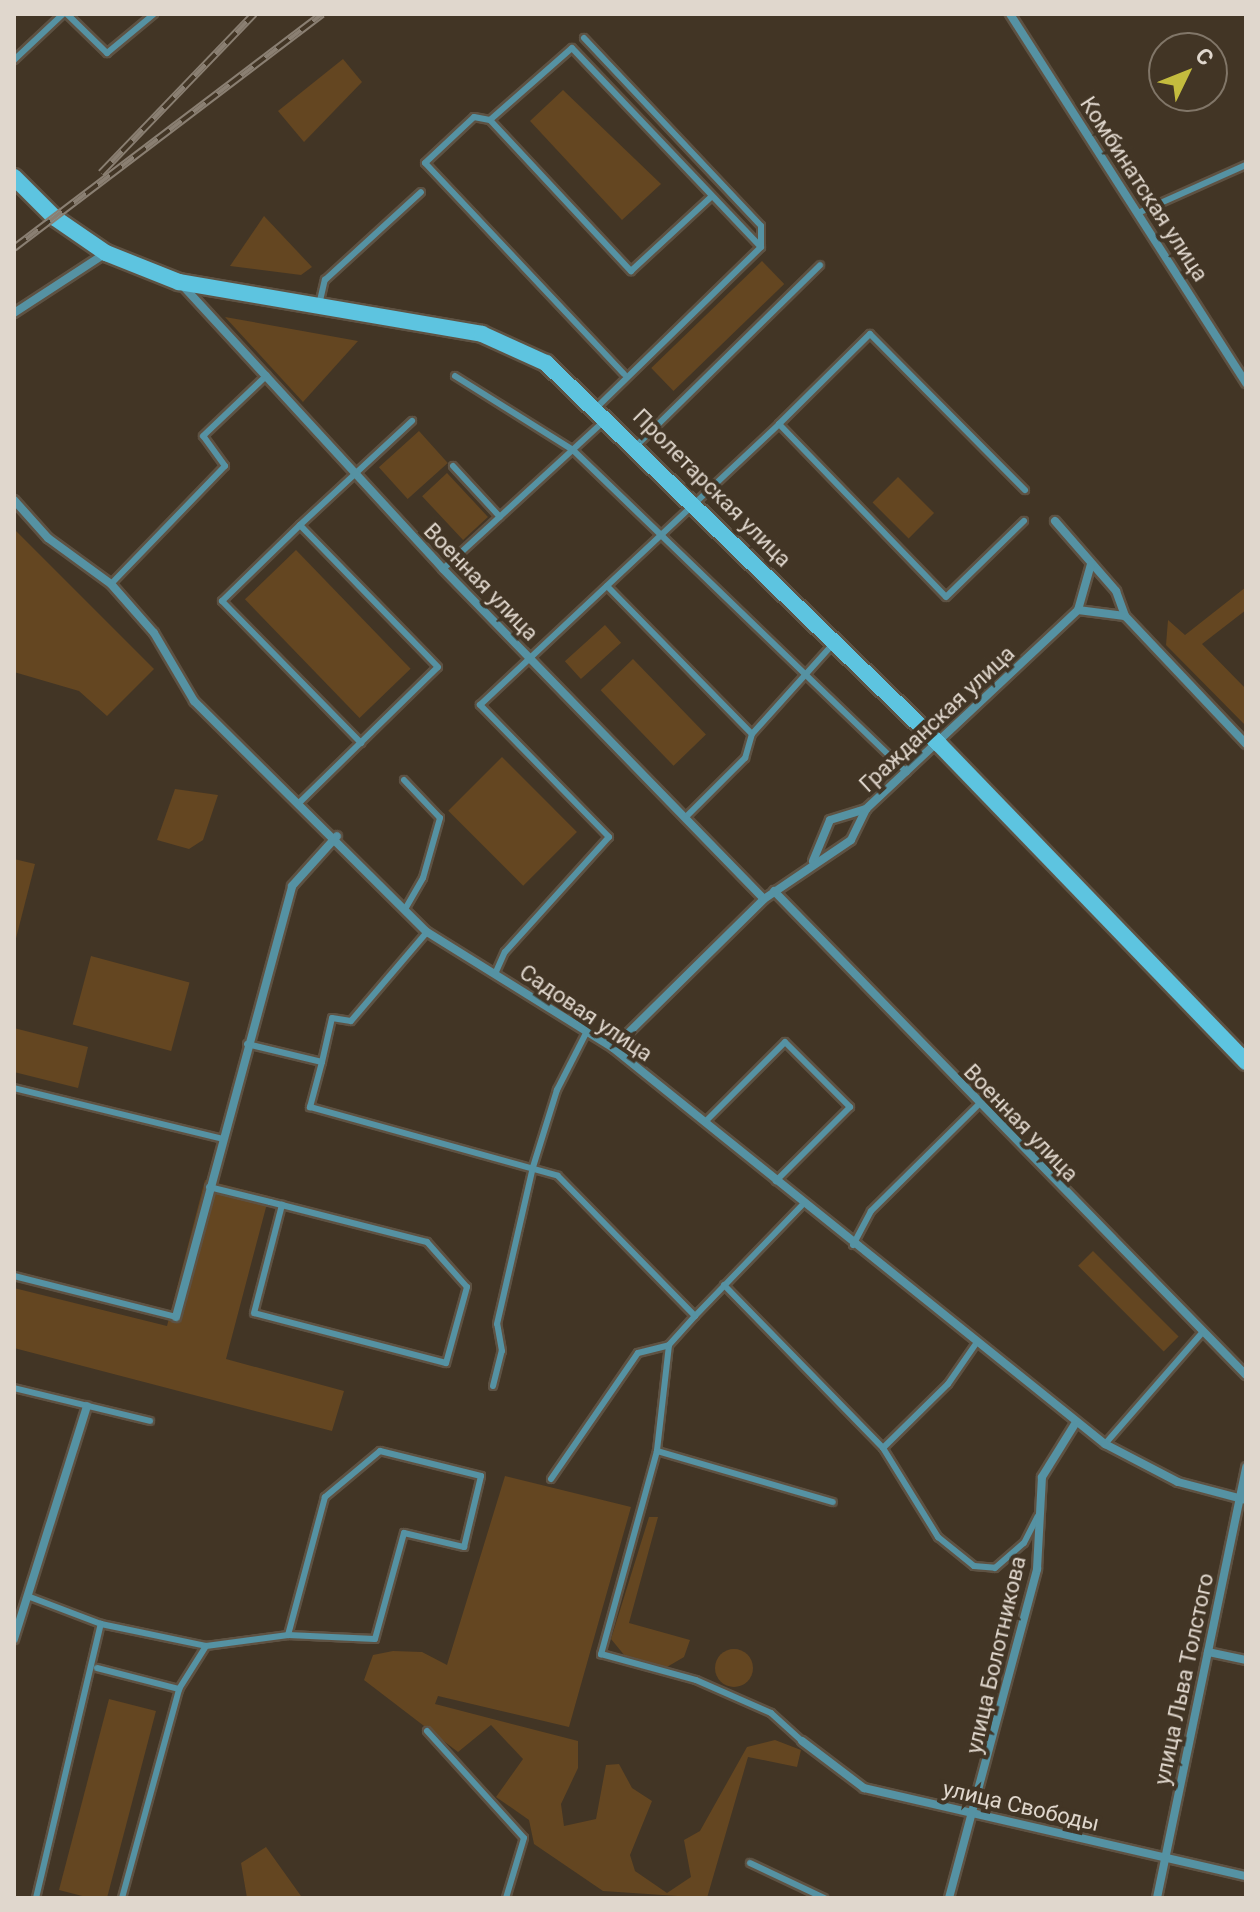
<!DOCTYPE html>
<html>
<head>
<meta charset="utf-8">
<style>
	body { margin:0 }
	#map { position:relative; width:1260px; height:1912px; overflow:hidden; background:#423525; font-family:Roboto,sans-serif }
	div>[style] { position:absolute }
	.green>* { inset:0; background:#644621; transform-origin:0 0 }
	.round { border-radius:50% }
	.roads { filter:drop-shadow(2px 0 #5e5243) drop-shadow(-2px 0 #5e5243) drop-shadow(0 2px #5e5243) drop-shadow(0 -2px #5e5243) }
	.lane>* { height:6px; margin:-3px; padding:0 3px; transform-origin:3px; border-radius:3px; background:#5592a3 }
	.street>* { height:8px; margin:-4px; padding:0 4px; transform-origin:4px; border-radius:4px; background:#5592a3 }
	.secondary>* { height:16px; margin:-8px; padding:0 8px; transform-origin:8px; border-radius:8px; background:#5dc4e0 }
	.rail>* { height:8px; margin-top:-4px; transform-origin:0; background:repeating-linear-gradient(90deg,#423525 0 15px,#8a7f72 0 30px); box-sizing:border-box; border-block:2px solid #8a7f72 }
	span { translate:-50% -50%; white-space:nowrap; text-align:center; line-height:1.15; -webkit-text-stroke:8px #423525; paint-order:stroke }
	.street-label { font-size:22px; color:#e0d7cd }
	.frame { position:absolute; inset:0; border:16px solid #e0d7cd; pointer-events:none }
	.north { position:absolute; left:1148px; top:32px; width:80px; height:80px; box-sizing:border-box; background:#423525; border:2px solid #817668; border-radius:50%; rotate:47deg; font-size:22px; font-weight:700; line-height:32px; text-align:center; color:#e0d7cd }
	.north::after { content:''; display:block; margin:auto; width:28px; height:36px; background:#c4bc3e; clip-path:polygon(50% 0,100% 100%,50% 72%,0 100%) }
</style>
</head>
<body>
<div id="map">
	<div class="green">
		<div style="clip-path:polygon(343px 59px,362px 82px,304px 142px,278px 111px)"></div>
		<div style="clip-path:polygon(563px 90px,661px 184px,622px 220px,530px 121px)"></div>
		<div style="clip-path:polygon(264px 216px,312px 267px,301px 275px,230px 266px)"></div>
		<div style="left:762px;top:261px;width:32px;height:154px;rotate:46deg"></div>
		<div style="clip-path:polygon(225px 317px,358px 341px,303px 402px)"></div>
		<div style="left:419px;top:431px;width:43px;height:54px;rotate:48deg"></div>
		<div style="left:447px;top:473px;width:60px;height:34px;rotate:47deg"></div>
		<div style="left:898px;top:477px;width:51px;height:36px;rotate:45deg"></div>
		<div style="clip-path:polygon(14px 529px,154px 669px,107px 716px,79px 691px,14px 672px)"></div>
		<div style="left:296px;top:550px;width:165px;height:71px;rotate:46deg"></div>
		<div style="clip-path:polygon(1246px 587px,1246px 610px,1202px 644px,1246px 689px,1246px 726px,1166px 645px,1168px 620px,1185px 635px)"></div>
		<div style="left:605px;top:625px;width:24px;height:54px;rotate:48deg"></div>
		<div style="left:633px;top:659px;width:105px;height:45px;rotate:46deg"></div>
		<div style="left:502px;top:757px;width:106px;height:76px;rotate:45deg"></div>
		<div style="clip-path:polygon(175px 789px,218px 795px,203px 840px,189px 849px,157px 840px)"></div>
		<div style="clip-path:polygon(14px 859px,35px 864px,14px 946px)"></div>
		<div style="left:91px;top:956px;width:102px;height:71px;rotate:15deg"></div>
		<div style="clip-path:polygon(14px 1028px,88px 1047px,78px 1088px,14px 1072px)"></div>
		<div style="clip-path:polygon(205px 1180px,269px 1196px,226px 1359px,344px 1391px,332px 1431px,14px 1348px,14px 1288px,167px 1326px)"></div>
		<div style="left:1093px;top:1251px;width:121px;height:21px;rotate:45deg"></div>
		<div style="clip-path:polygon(505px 1476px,631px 1507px,569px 1727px,438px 1696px,435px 1704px,578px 1741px,578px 1768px,561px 1804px,564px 1826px,596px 1819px,606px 1765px,619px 1764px,632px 1788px,652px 1801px,630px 1855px,635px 1871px,667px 1893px,691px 1877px,684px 1840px,700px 1831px,747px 1747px,775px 1740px,801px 1750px,797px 1767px,748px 1757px,707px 1898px,603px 1891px,534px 1844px,529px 1820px,496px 1797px,523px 1759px,491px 1725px,458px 1752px,364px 1680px,373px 1655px,393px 1651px,422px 1652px,447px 1665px)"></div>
		<div style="clip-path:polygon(649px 1517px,658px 1517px,629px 1623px,690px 1640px,684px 1657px,667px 1667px,625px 1656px,611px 1639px)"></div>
		<div class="round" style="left:715px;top:1649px;width:38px;height:38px"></div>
		<div style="clip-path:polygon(109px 1699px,156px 1711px,107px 1898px,90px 1898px,59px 1890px)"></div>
		<div style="clip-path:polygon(266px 1847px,301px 1896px,303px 1898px,247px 1898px,241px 1863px)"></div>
	</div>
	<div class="roads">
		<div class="lane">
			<div style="left:67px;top:14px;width:56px;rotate:44.3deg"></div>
			<div style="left:107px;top:53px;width:61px;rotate:-39.7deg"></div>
			<div style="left:584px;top:38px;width:258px;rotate:46.7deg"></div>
			<div style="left:761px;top:226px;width:21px;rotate:90deg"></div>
			<div style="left:761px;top:247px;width:228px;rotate:135.7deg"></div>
			<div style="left:14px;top:60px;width:67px;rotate:-43.2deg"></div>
			<div style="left:490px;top:120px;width:207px;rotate:47deg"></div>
			<div style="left:631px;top:271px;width:109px;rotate:-42.8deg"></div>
			<div style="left:1138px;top:213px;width:118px;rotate:-24deg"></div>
			<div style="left:319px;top:305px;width:26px;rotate:-77deg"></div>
			<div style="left:325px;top:280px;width:130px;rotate:-42.5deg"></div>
			<div style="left:624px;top:374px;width:290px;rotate:-133.3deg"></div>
			<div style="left:425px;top:163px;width:67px;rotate:-43.2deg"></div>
			<div style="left:474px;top:117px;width:16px;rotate:11deg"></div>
			<div style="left:490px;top:120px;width:109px;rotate:-41.3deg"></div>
			<div style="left:572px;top:48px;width:274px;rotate:46.5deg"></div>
			<div style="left:455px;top:376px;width:139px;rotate:32.1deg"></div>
			<div style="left:573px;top:450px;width:464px;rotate:44deg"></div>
			<div style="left:779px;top:424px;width:128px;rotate:-44.7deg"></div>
			<div style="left:870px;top:334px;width:220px;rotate:45.2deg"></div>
			<div style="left:636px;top:446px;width:258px;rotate:-44.5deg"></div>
			<div style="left:453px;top:466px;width:69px;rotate:47.3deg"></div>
			<div style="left:300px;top:525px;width:109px;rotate:135.7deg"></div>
			<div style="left:222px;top:601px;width:199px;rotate:45.6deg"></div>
			<div style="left:443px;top:569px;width:217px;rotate:-42.6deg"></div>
			<div style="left:111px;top:584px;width:164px;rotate:-46deg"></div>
			<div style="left:225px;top:466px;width:37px;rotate:-126deg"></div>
			<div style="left:203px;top:436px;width:88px;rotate:-43.6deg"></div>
			<div style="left:607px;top:586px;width:207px;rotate:45.6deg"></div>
			<div style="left:752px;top:734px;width:25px;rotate:106deg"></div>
			<div style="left:745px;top:758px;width:85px;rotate:135deg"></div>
			<div style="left:752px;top:734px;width:121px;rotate:-48deg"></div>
			<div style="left:404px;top:780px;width:52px;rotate:46.5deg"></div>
			<div style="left:440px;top:818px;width:62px;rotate:105.8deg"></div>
			<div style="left:423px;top:878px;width:36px;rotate:120deg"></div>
			<div style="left:299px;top:803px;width:194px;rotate:-44.4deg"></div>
			<div style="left:438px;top:667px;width:198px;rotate:-134.2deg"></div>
			<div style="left:300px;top:525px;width:153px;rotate:-42.9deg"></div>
			<div style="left:495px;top:974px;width:24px;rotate:-66deg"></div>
			<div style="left:505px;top:952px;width:155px;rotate:-47.9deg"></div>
			<div style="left:609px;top:837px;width:185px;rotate:-134.3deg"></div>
			<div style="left:480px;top:705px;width:410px;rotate:-43.2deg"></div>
			<div style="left:779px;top:424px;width:240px;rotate:46deg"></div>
			<div style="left:946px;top:597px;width:109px;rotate:-44.3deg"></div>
			<div style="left:247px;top:1044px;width:77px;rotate:13.5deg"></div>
			<div style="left:322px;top:1062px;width:45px;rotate:-77.2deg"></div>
			<div style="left:332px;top:1018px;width:19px;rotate:9deg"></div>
			<div style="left:351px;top:1021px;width:117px;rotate:-49.5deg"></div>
			<div style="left:322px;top:1062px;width:47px;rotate:104.9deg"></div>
			<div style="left:310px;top:1107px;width:257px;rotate:15.5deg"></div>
			<div style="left:558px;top:1176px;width:196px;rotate:45.6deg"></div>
			<div style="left:695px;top:1316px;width:156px;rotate:-46deg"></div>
			<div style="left:14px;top:1088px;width:215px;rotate:13.7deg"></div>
			<div style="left:705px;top:1122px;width:113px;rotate:-45deg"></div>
			<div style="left:785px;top:1042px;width:92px;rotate:45deg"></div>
			<div style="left:850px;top:1107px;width:105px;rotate:135deg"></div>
			<div style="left:209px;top:1187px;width:63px;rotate:13.8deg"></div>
			<div style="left:270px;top:1202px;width:162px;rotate:14.3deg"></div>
			<div style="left:427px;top:1242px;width:60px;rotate:48.4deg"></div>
			<div style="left:467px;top:1287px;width:79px;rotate:105.4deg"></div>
			<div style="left:446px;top:1363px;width:198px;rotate:-165.4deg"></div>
			<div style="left:254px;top:1313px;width:112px;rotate:-75.5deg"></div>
			<div style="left:853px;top:1245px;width:38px;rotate:-62deg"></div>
			<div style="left:871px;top:1211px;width:151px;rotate:-44.7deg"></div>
			<div style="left:14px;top:1276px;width:167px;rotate:14.2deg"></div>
			<div style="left:724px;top:1285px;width:228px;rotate:45.7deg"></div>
			<div style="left:883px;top:1448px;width:105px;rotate:58.3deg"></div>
			<div style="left:938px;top:1537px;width:46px;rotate:38.9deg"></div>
			<div style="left:974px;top:1566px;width:21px;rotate:5deg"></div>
			<div style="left:995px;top:1568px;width:38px;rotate:-41deg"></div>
			<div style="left:1024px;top:1543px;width:30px;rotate:-63deg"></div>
			<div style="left:695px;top:1316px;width:39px;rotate:132deg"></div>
			<div style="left:669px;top:1345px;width:107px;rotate:96.5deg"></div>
			<div style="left:657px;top:1451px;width:211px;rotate:105.4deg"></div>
			<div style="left:601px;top:1654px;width:98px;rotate:15.3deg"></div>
			<div style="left:696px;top:1680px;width:82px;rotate:23.7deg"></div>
			<div style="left:771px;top:1713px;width:42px;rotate:42.1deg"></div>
			<div style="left:493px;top:1386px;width:36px;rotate:-76deg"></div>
			<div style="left:502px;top:1351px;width:27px;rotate:-100deg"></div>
			<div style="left:497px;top:1324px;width:161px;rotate:-77.1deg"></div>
			<div style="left:533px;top:1167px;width:81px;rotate:-72.7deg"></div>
			<div style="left:557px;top:1090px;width:66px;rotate:-63deg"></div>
			<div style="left:14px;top:1388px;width:140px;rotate:13.6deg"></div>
			<div style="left:1105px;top:1444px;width:146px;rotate:-48.9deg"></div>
			<div style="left:883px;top:1448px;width:91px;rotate:-44.6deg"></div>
			<div style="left:948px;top:1384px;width:47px;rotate:-55.3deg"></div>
			<div style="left:657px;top:1451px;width:183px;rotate:16.2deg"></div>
			<div style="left:551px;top:1479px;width:153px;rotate:-55.4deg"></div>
			<div style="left:638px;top:1353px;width:32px;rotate:-14deg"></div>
			<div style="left:30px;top:1597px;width:76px;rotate:20.8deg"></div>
			<div style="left:101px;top:1624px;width:107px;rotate:11.8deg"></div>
			<div style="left:206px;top:1646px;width:83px;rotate:-7.6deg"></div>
			<div style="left:288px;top:1635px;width:87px;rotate:2.6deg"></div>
			<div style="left:375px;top:1639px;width:110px;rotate:-74.7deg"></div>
			<div style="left:404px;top:1533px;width:62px;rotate:13.1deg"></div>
			<div style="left:464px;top:1547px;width:73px;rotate:-76.5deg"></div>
			<div style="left:481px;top:1476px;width:104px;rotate:-166.1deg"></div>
			<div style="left:380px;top:1451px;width:72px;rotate:140.1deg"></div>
			<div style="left:325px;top:1497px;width:143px;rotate:105deg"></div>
			<div style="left:97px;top:1668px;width:85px;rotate:14.4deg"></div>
			<div style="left:427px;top:1731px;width:144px;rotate:47.8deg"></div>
			<div style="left:524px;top:1838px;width:63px;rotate:106.7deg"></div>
			<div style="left:750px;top:1863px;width:82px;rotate:25.3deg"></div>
			<div style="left:36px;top:1898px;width:282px;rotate:-76.7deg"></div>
			<div style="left:122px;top:1898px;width:217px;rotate:-74.7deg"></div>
			<div style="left:179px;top:1689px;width:51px;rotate:-57.9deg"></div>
		</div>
		<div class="street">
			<div style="left:1010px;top:14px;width:438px;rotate:57.4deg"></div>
			<div style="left:184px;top:287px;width:383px;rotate:47.4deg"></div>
			<div style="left:443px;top:569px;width:460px;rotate:45.8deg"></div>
			<div style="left:14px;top:313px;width:110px;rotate:-33.1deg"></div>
			<div style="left:14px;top:500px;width:51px;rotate:48.2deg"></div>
			<div style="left:48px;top:538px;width:78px;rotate:36.1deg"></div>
			<div style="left:111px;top:584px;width:65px;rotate:48.7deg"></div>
			<div style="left:154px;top:633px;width:79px;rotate:59.5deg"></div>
			<div style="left:194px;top:701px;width:328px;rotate:44.8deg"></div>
			<div style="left:427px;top:932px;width:219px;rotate:31.9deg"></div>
			<div style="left:613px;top:1048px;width:632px;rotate:38.83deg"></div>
			<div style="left:1105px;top:1444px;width:82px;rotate:27.5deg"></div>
			<div style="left:1178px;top:1482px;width:70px;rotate:14.8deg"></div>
			<div style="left:1055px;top:521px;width:93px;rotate:48.9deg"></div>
			<div style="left:1116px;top:591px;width:27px;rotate:70deg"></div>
			<div style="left:1125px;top:616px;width:176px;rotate:46.6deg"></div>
			<div style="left:1078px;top:610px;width:48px;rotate:-74.2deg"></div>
			<div style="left:813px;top:861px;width:44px;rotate:-67.5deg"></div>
			<div style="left:830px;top:820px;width:38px;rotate:-17deg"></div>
			<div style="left:774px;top:891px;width:676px;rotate:45.72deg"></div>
			<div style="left:613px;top:1048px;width:212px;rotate:-44.6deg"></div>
			<div style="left:764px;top:899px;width:105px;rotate:-34.1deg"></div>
			<div style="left:851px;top:840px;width:34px;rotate:-64deg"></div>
			<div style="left:866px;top:809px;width:291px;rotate:-43.2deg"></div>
			<div style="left:1078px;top:610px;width:47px;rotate:7.3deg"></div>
			<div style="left:176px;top:1317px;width:446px;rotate:-74.9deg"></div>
			<div style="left:292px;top:886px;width:67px;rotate:-48deg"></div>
			<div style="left:14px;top:1639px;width:244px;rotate:-72.6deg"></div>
			<div style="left:1208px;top:1652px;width:39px;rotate:12deg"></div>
			<div style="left:802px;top:1741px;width:78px;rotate:37.2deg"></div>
			<div style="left:864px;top:1788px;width:392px;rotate:13deg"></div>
			<div style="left:949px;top:1898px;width:341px;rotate:-75deg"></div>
			<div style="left:1037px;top:1569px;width:92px;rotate:-86.9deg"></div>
			<div style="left:1042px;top:1477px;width:62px;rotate:-58.1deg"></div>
			<div style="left:1157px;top:1898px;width:440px;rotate:-78.3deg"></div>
		</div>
		<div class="secondary">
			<div style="left:14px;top:177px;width:58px;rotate:45deg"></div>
			<div style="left:55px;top:218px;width:62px;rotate:34.5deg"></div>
			<div style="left:106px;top:253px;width:79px;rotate:21.7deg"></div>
			<div style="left:179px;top:282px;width:307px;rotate:9.7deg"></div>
			<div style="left:482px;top:334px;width:70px;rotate:24.4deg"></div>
			<div style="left:546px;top:363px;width:547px;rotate:44.11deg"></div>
			<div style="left:939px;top:744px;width:442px;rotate:46deg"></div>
		</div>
	</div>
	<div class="rail">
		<div style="left:101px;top:173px;width:221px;rotate:-46.1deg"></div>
		<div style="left:14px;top:248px;width:387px;rotate:-37.2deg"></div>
	</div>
	<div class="street-label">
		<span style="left:1144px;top:189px;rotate:57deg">Комбинатская улица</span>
		<span style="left:712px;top:488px;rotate:45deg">Пролетарская улица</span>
		<span style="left:481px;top:582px;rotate:46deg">Военная улица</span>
		<span style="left:937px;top:719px;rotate:-43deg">Гражданская улица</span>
		<span style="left:586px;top:1013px;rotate:34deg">Садовая улица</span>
		<span style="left:1021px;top:1123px;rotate:46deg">Военная улица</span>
		<span style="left:996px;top:1655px;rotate:-77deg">улица Болотникова</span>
		<span style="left:1184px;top:1679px;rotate:-78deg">улица Льва Толстого</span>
		<span style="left:1021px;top:1806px;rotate:13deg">улица Свободы</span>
	</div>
	<div class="frame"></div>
	<div class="north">С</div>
</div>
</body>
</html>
